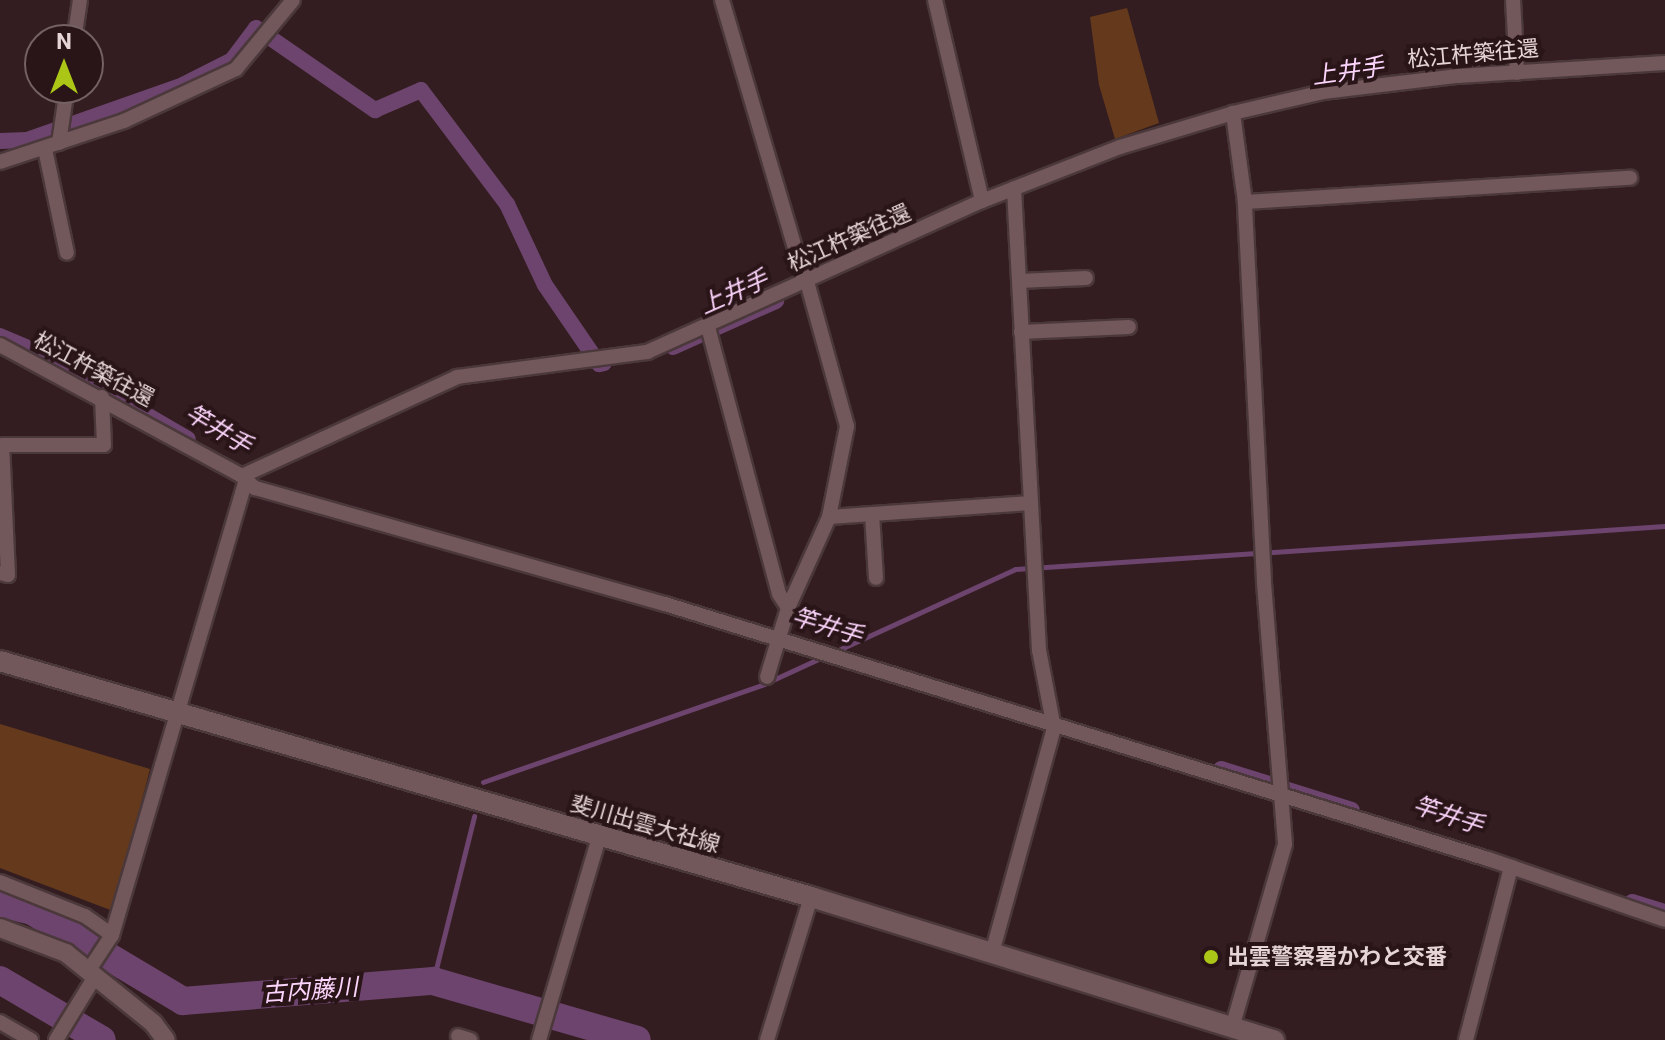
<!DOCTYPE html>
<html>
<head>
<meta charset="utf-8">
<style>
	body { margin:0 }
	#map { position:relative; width:1665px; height:1040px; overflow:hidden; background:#331d20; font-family:Roboto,"Noto Sans JP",sans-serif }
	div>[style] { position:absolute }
	.green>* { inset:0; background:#653a1c }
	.stream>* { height:5px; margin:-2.5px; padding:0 2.5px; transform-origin:2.5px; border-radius:2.5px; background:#6c446d }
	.canal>* { height:16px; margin:-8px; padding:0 8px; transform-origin:8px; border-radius:8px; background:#6c446d }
	.river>* { height:28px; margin:-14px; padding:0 14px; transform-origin:14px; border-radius:14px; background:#6c446d }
	.roads { filter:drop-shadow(2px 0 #4b383b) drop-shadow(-2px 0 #4b383b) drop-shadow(0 2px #4b383b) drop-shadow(0 -2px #4b383b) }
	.minor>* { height:14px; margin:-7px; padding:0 7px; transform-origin:7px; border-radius:7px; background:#72575b }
	.tertiary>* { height:18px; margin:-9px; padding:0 9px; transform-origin:9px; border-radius:9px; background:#72575b }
	.secondary>* { height:20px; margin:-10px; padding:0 10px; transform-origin:10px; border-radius:10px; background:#72575b }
	.dots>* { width:22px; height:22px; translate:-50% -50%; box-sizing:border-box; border:4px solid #291417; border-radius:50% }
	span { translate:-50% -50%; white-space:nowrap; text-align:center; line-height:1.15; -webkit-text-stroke:8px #291417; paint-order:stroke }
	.street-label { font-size:22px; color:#e5d5d7 }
	.poi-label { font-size:22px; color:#e5d5d7; font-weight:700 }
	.left { translate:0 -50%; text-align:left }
	.water-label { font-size:24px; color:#fcd5fc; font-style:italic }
	.north { position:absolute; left:24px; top:24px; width:80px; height:80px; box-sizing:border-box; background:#291417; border:2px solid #746164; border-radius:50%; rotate:0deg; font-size:22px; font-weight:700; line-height:32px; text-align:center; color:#e5d5d7 }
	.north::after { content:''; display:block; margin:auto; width:28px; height:36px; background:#abc616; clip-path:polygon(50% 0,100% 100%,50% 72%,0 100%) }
</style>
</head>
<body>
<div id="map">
	<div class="green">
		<div style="clip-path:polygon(1127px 8px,1159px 123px,1115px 139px,1099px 85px,1090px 17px)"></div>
		<div style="clip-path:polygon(0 724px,150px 769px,113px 911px,0 868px)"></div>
	</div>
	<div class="stream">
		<div style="left:834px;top:652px;width:199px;rotate:-24.6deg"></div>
		<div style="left:1015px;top:569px;width:651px;rotate:-3.78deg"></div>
		<div style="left:483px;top:782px;width:298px;rotate:-19.2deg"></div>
		<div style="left:764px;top:684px;width:67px;rotate:-24.7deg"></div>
		<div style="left:433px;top:981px;width:170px;rotate:-76deg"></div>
	</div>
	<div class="canal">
		<div style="left:0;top:141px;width:27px;rotate:-2deg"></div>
		<div style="left:27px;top:140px;width:165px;rotate:-19.4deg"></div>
		<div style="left:183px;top:85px;width:55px;rotate:-27deg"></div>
		<div style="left:232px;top:60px;width:40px;rotate:-53deg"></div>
		<div style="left:256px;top:28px;width:145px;rotate:34.6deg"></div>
		<div style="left:375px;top:110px;width:50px;rotate:-23.5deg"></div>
		<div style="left:421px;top:90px;width:143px;rotate:53deg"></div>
		<div style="left:507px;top:204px;width:89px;rotate:64.9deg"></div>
		<div style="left:545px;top:285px;width:96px;rotate:55.6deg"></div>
		<div style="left:599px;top:364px;width:5px;rotate:-11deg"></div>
		<div style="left:0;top:336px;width:43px;rotate:23deg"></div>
		<div style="left:40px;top:353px;width:171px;rotate:30.2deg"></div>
		<div style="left:673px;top:347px;width:113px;rotate:-24.1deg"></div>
		<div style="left:1221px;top:769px;width:137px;rotate:17.4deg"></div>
		<div style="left:1632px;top:902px;width:34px;rotate:17deg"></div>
	</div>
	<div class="river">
		<div style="left:0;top:903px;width:33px;rotate:14deg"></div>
		<div style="left:32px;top:911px;width:176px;rotate:30.8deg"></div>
		<div style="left:183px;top:1001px;width:251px;rotate:-4.6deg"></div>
		<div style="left:433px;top:981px;width:212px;rotate:16.1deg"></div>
		<div style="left:0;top:980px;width:118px;rotate:30.5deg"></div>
	</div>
	<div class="roads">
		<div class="minor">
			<div style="left:722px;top:0;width:294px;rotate:73.6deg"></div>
			<div style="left:935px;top:0;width:206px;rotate:76.8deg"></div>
			<div style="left:1513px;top:0;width:73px;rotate:86.9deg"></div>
			<div style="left:74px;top:40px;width:40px;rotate:-81.5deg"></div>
			<div style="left:59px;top:143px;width:56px;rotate:-81.7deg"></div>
			<div style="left:45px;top:149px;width:106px;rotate:78.1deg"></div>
			<div style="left:0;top:162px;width:131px;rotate:-18.3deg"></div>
			<div style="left:124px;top:121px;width:123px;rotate:-24.9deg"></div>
			<div style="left:236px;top:69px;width:89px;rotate:-50.4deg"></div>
			<div style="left:1245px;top:202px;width:386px;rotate:-3.6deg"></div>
			<div style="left:1019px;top:281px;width:67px;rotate:-2.6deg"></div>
			<div style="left:708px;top:327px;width:276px;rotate:75.1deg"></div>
			<div style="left:779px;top:594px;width:17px;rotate:57deg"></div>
			<div style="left:788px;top:608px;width:72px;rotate:106.9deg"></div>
			<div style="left:1021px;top:332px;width:108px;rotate:-2.7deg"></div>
			<div style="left:0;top:345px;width:275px;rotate:28.4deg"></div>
			<div style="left:242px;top:476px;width:18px;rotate:43deg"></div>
			<div style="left:255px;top:488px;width:426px;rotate:15.8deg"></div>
			<div style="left:665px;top:604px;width:862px;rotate:17.22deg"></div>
			<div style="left:1488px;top:859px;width:187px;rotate:19deg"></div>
			<div style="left:242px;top:476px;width:237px;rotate:-24.7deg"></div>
			<div style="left:457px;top:377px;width:192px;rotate:-7.5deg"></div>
			<div style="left:647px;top:352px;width:367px;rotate:-24.3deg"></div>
			<div style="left:982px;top:201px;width:148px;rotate:-21.4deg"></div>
			<div style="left:1120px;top:147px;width:118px;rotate:-16.7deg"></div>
			<div style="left:1233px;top:113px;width:92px;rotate:-13.1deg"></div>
			<div style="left:1323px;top:92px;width:136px;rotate:-6.8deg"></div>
			<div style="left:1458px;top:76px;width:207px;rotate:-3.6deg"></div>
			<div style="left:872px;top:514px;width:64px;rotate:86.4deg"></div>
			<div style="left:829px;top:517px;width:202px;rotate:-4deg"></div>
			<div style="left:0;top:573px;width:8px;rotate:14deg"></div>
			<div style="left:8px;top:575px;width:130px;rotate:-92.6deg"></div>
			<div style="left:2px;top:445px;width:102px"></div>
			<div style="left:104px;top:445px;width:48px;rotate:-92.4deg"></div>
			<div style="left:788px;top:608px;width:100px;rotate:-65.7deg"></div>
			<div style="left:829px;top:517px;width:93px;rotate:-78.8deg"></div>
			<div style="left:847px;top:426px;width:149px;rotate:-105.5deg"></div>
			<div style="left:0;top:882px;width:92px;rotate:21.8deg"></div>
			<div style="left:85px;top:916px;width:33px;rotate:35deg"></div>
			<div style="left:992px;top:953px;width:233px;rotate:-74.6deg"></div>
			<div style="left:1054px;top:728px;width:79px;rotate:-100.9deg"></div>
			<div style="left:1039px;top:650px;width:462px;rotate:-93.1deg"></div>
			<div style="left:89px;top:970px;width:42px;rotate:-56.7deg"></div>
			<div style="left:112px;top:935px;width:474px;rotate:-73.6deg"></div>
			<div style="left:0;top:1022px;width:36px;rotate:30deg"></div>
			<div style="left:1232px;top:1028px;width:191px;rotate:-73.9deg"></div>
			<div style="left:1285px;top:844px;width:264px;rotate:-94.6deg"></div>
			<div style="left:1264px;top:581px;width:379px;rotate:-92.9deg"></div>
			<div style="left:1245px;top:202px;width:90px;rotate:-97.7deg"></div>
			<div style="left:458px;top:1036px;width:13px;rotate:18deg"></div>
			<div style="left:56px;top:1040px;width:76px;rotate:-58.4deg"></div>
			<div style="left:539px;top:1040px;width:212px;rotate:-73.5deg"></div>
			<div style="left:767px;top:1040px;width:150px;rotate:-72.9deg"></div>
			<div style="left:1466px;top:1040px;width:179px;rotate:-75.4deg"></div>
		</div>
		<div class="tertiary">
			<div style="left:0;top:928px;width:71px;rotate:20.7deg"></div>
			<div style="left:66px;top:953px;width:112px;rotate:38.8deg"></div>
			<div style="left:153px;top:1023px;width:21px;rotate:53deg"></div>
		</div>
		<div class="secondary">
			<div style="left:0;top:661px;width:845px;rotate:16.22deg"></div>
			<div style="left:811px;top:897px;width:485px;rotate:17.2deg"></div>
		</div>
	</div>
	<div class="dots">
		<div style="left:1211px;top:957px;background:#abc616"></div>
	</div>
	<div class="street-label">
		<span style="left:1473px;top:54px;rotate:-5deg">松江杵築往還</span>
		<span style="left:849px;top:238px;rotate:-24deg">松江杵築往還</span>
		<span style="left:94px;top:369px;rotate:28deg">松江杵築往還</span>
		<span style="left:645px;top:824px;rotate:16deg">斐川出雲大社線</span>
	</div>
	<div class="poi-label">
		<span class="left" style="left:1227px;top:957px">出雲警察署かわと交番</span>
	</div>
	<div class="water-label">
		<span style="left:1348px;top:72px;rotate:-8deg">上井手</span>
		<span style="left:734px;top:293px;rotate:-24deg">上井手</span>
		<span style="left:218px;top:430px;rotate:31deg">竿井手</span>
		<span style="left:827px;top:627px;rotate:17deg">竿井手</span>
		<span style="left:1448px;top:816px;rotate:18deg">竿井手</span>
		<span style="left:310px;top:991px;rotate:-4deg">古内藤川</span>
	</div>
	<div class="north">N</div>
</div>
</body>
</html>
